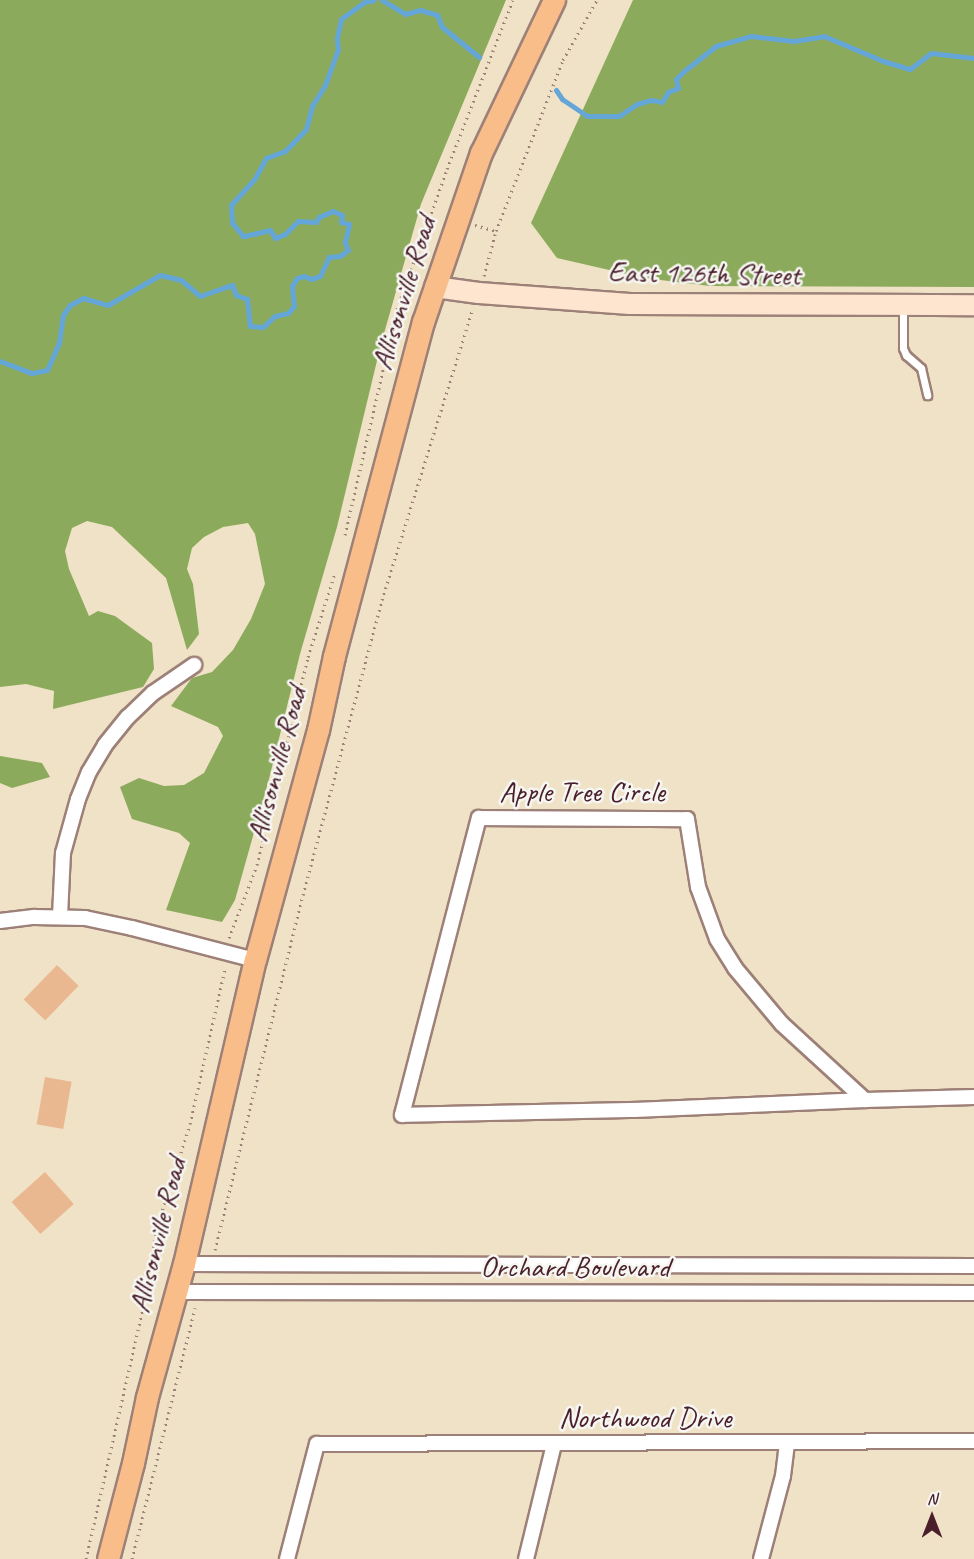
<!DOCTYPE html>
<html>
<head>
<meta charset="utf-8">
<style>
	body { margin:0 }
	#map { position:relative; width:974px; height:1559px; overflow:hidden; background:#f0e2c6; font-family:Caveat,sans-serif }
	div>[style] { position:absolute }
	.forest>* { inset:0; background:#8caa5c }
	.stream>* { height:5px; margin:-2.5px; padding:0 2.5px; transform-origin:2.5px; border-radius:2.5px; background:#64a6d8 }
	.building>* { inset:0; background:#eab890; transform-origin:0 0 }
	.path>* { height:3px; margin-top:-1.5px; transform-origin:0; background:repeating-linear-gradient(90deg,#9d8078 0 1.5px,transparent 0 6px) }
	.roads { filter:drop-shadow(2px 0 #9d8078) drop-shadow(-2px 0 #9d8078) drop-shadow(0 2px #9d8078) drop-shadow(0 -2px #9d8078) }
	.service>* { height:7px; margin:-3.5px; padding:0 3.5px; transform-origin:3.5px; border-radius:3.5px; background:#fff }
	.minor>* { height:14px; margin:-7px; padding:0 7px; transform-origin:7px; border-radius:7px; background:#fff }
	.secondary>* { height:20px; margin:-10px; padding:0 10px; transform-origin:10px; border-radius:10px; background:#fde5d0 }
	.primary>* { height:21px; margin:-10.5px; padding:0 10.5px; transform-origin:10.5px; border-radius:10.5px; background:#f9bd89 }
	span { translate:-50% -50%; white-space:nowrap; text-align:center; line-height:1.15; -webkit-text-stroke:5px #f6f6f2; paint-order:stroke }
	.street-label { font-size:30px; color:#4a1f2b }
	.north { position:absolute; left:902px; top:1487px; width:60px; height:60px; -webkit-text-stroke:4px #f6f6f2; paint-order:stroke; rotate:0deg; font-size:16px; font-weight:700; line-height:24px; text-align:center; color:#4a1f2b }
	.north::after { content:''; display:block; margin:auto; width:21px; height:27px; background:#4a1f2b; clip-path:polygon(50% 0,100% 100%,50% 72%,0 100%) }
</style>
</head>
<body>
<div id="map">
	<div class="forest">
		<div style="clip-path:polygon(0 0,506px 0,421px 204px,381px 344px,337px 527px,300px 654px,269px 779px,235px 900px,222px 922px,166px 910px,190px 843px,179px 833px,132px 819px,120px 787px,139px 778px,164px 786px,184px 785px,204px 773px,223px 736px,218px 727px,171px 706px,192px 678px,212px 672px,233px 650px,251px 619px,265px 584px,255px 534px,248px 523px,223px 527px,204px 537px,192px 548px,187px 569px,193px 584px,199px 634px,187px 650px,166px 578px,112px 527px,87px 521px,72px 528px,65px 551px,69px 569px,89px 616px,98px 611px,115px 616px,152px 643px,154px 669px,143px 687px,53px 709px,54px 691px,26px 684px,0 687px)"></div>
		<div style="clip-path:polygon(633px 0,974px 0,974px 287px,710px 286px,644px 278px,557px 258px,531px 223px)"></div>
		<div style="clip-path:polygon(0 756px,42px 763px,50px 777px,12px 788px,0 783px)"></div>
	</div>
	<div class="stream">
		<div style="left:382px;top:0;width:27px;rotate:31deg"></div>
		<div style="left:405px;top:14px;width:16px;rotate:-15deg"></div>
		<div style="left:420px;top:10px;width:18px;rotate:16deg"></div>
		<div style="left:437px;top:15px;width:13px;rotate:67deg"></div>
		<div style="left:442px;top:27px;width:48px;rotate:39deg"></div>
		<div style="left:556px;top:90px;width:11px;rotate:56deg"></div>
		<div style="left:562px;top:99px;width:30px;rotate:34deg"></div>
		<div style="left:587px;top:116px;width:32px"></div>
		<div style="left:619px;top:116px;width:22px;rotate:-34deg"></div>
		<div style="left:637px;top:104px;width:15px;rotate:-16deg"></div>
		<div style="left:651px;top:100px;width:11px;rotate:10deg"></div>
		<div style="left:662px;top:102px;width:12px;rotate:-59deg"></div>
		<div style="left:668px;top:92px;width:11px;rotate:-22deg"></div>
		<div style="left:678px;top:88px;width:9px;rotate:-103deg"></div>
		<div style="left:676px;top:79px;width:11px;rotate:-45deg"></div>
		<div style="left:684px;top:71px;width:41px;rotate:-38deg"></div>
		<div style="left:716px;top:46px;width:36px;rotate:-16deg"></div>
		<div style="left:751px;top:36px;width:43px;rotate:6.6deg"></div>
		<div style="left:794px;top:41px;width:30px;rotate:-9deg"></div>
		<div style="left:824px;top:36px;width:64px;rotate:23deg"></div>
		<div style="left:883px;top:61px;width:28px;rotate:17deg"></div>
		<div style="left:910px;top:69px;width:26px;rotate:-37deg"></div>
		<div style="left:931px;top:53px;width:43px;rotate:6.6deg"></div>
		<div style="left:0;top:361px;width:34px;rotate:21deg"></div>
		<div style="left:32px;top:373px;width:15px;rotate:-11deg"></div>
		<div style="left:47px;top:370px;width:30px;rotate:-66deg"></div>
		<div style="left:59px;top:343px;width:28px;rotate:-82deg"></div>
		<div style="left:63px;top:315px;width:12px;rotate:-55deg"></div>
		<div style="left:70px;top:305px;width:15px;rotate:-28deg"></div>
		<div style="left:83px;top:298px;width:26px;rotate:16deg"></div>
		<div style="left:108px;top:305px;width:60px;rotate:-30deg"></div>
		<div style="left:160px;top:275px;width:22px;rotate:13deg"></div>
		<div style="left:181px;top:280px;width:25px;rotate:40deg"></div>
		<div style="left:200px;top:296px;width:34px;rotate:-19deg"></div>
		<div style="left:232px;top:285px;width:11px;rotate:68deg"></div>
		<div style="left:236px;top:295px;width:12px;rotate:20deg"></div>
		<div style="left:247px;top:299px;width:27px;rotate:84deg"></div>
		<div style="left:250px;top:326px;width:13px;rotate:4deg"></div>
		<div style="left:263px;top:327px;width:16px;rotate:-43deg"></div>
		<div style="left:275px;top:316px;width:13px;rotate:-13deg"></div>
		<div style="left:288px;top:313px;width:9px;rotate:-49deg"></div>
		<div style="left:294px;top:306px;width:20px;rotate:-96deg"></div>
		<div style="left:292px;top:286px;width:9px;rotate:-58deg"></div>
		<div style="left:297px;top:278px;width:7px;rotate:-16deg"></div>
		<div style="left:304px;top:276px;width:8px;rotate:23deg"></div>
		<div style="left:311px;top:279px;width:9px;rotate:-18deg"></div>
		<div style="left:320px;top:276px;width:21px;rotate:-65deg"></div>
		<div style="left:329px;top:257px;width:11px;rotate:-5deg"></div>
		<div style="left:340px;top:256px;width:10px;rotate:-37deg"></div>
		<div style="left:348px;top:250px;width:9px;rotate:-111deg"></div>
		<div style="left:345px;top:242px;width:18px;rotate:-77deg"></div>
		<div style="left:349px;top:224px;width:8px;rotate:-166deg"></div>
		<div style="left:341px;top:222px;width:7px;rotate:-82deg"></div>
		<div style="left:342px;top:215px;width:10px;rotate:-156deg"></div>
		<div style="left:333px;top:211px;width:15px;rotate:157deg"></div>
		<div style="left:319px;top:217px;width:6px;rotate:121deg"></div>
		<div style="left:316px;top:222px;width:18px;rotate:-177deg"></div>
		<div style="left:298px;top:221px;width:18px;rotate:135deg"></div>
		<div style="left:285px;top:234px;width:11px;rotate:158deg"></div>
		<div style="left:275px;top:238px;width:9px;rotate:-122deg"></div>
		<div style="left:270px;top:230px;width:28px;rotate:167deg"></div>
		<div style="left:243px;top:236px;width:17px;rotate:-130deg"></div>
		<div style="left:232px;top:223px;width:18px;rotate:-93deg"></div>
		<div style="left:231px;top:205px;width:36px;rotate:-48deg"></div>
		<div style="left:255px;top:178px;width:23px;rotate:-61deg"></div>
		<div style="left:266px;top:158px;width:20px;rotate:-20deg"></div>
		<div style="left:285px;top:151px;width:30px;rotate:-46deg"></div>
		<div style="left:306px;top:129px;width:24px;rotate:-75deg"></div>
		<div style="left:312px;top:106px;width:25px;rotate:-58deg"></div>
		<div style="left:325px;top:85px;width:37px;rotate:-70deg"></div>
		<div style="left:338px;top:50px;width:12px;rotate:-95deg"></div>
		<div style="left:337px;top:38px;width:19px;rotate:-78deg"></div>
		<div style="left:341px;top:19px;width:29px;rotate:-36deg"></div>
		<div style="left:364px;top:2px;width:10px;rotate:-11deg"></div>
	</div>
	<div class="building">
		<div style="left:57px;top:965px;width:30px;height:48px;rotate:44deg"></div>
		<div style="left:45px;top:1077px;width:27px;height:48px;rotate:10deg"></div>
		<div style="left:45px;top:1172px;width:43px;height:45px;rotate:48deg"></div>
	</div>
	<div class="path">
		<div style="left:475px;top:225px;width:22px;rotate:16deg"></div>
		<div style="left:484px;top:276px;width:47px;rotate:-75.1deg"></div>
		<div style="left:496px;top:231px;width:184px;rotate:-68.6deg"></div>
		<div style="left:563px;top:60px;width:69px;rotate:-60.5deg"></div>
		<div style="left:345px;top:535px;width:232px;rotate:-77deg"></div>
		<div style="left:397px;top:309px;width:149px;rotate:-70.3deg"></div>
		<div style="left:447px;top:169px;width:181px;rotate:-68.7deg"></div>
		<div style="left:229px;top:938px;width:78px;rotate:-69deg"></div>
		<div style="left:257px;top:865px;width:214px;rotate:-76.2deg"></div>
		<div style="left:308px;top:657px;width:88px;rotate:-72.2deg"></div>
		<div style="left:215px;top:1250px;width:366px;rotate:-76.1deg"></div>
		<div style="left:303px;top:895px;width:305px;rotate:-75deg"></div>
		<div style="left:382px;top:600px;width:303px;rotate:-72.7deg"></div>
		<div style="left:86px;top:1559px;width:271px;rotate:-77.2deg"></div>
		<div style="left:146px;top:1295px;width:69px;rotate:-80.8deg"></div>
		<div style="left:157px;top:1227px;width:108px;rotate:-72.2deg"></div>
		<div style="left:190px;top:1124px;width:159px;rotate:-77.3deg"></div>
		<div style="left:132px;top:1559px;width:259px;rotate:-75.9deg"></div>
	</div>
	<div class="roads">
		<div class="service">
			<div style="left:903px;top:307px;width:41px;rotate:90deg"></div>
			<div style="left:903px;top:348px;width:8px;rotate:67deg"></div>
			<div style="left:906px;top:355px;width:20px;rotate:41deg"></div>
			<div style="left:921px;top:368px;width:28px;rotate:77deg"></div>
		</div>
		<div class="minor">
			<div style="left:479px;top:818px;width:208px;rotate:0.3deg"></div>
			<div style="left:687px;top:819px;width:69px;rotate:80.8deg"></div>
			<div style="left:698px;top:887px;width:55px;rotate:69.9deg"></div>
			<div style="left:717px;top:939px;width:34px;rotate:58deg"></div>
			<div style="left:735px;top:968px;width:73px;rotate:50deg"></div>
			<div style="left:782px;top:1024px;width:113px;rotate:42.5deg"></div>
			<div style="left:865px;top:1100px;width:231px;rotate:177.5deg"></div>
			<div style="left:634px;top:1110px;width:232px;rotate:178.8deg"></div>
			<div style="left:402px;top:1115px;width:307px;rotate:-75.5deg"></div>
			<div style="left:60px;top:916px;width:63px;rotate:-87.3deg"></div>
			<div style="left:63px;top:853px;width:56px;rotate:-74.5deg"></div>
			<div style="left:78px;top:799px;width:29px;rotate:-68deg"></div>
			<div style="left:89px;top:772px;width:31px;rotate:-59deg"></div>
			<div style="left:105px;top:745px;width:36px;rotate:-51deg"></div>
			<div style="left:128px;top:717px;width:35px;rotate:-44deg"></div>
			<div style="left:153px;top:693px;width:50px;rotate:-34.3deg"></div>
			<div style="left:0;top:921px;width:34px;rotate:-7deg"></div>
			<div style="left:34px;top:917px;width:51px;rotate:1.1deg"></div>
			<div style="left:85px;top:918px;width:48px;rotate:12deg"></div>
			<div style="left:132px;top:928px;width:127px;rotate:14.6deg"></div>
			<div style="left:865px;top:1100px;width:109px;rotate:-1.6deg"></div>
			<div style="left:184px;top:1264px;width:790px;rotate:0.15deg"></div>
			<div style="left:176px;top:1292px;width:798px;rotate:0.07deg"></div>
			<div style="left:287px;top:1559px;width:119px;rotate:-75.4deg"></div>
			<div style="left:317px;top:1444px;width:657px;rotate:-0.26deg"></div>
			<div style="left:526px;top:1559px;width:118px;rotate:-76.3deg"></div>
			<div style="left:761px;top:1559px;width:86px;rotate:-75.2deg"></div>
			<div style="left:783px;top:1476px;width:33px;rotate:-83deg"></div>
		</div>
		<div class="secondary">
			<div style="left:435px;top:287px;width:44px;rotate:7.8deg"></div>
			<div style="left:479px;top:293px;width:151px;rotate:4.2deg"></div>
			<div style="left:630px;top:304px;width:344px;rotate:0.2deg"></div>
		</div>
		<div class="primary">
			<div style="left:108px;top:1559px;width:99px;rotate:-75.4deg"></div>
			<div style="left:133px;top:1463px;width:67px;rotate:-78deg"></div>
			<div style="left:147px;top:1397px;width:138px;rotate:-74.5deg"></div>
			<div style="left:184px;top:1264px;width:312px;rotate:-76.9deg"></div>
			<div style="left:255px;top:960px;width:238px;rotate:-74.7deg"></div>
			<div style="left:318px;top:730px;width:76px;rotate:-77.8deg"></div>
			<div style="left:334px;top:656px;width:346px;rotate:-75.1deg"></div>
			<div style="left:423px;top:322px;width:179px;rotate:-71.1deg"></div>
			<div style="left:481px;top:153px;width:170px;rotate:-64.5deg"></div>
		</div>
	</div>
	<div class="street-label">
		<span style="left:704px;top:273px;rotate:1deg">East 126th Street</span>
		<span style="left:403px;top:293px;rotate:-73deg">Allisonville Road</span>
		<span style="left:276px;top:764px;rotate:-75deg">Allisonville Road</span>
		<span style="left:582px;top:791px">Apple Tree Circle</span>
		<span style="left:157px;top:1235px;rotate:-76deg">Allisonville Road</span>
		<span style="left:575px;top:1266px">Orchard Boulevard</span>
		<span style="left:645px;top:1417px">Northwood Drive</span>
	</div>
	<div class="north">N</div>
</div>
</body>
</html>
